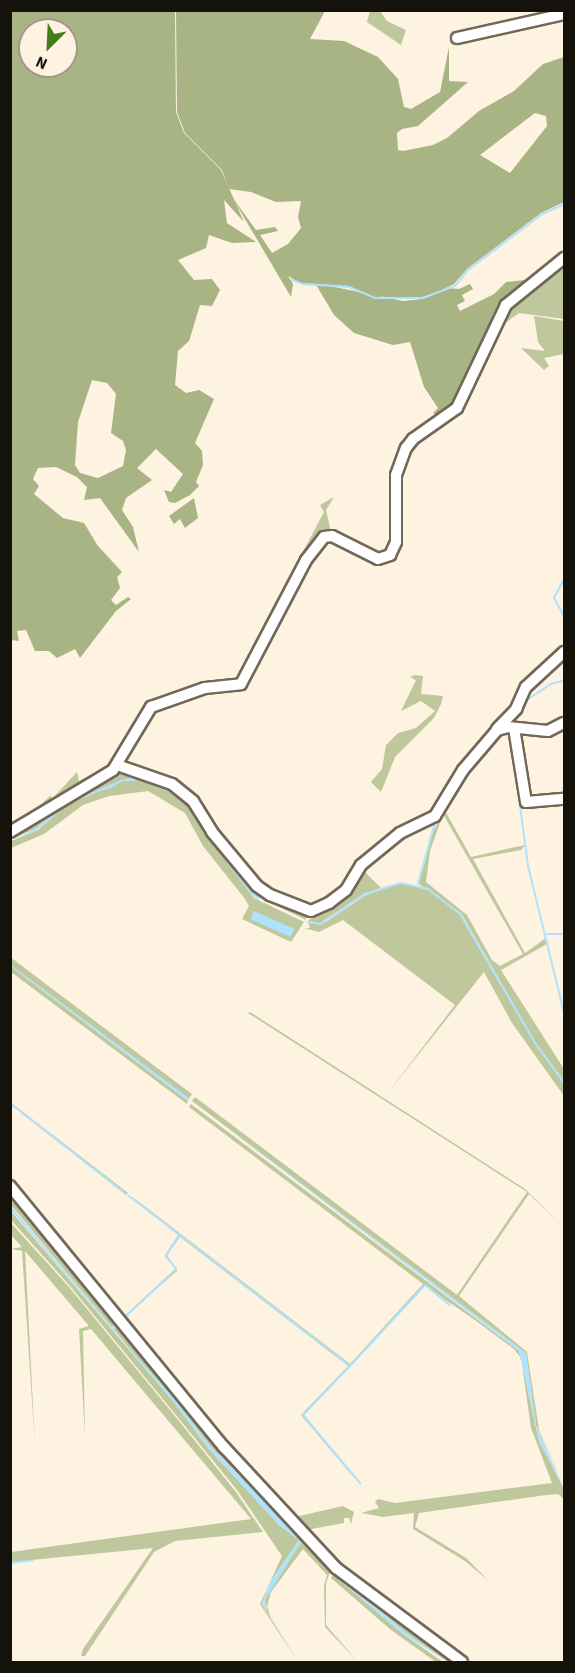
<!DOCTYPE html>
<html>
<head>
<meta charset="utf-8">
<style>
	body { margin:0 }
	#map { position:relative; width:575px; height:1673px; overflow:hidden; background:#fef2e0; font-family:"Source Sans 3",sans-serif }
	div>[style] { position:absolute }
	.green>* { inset:0; background:#bec89c; transform-origin:0 0 }
	.forest>* { inset:0; background:#a9b485 }
	.water>* { inset:0; background:#afe2fe; transform-origin:0 0 }
	.stream>* { height:2px; margin:-1px; padding:0 1px; transform-origin:1px; border-radius:1px; background:#afe2fe }
	.roads { filter:drop-shadow(2px 0 #726858) drop-shadow(-2px 0 #726858) drop-shadow(0 2px #726858) drop-shadow(0 -2px #726858) }
	.minor>* { height:10px; margin:-5px; padding:0 5px; transform-origin:5px; border-radius:5px; background:#fff }
	span { translate:-50% -50%; white-space:nowrap; text-align:center; line-height:1.15; -webkit-text-stroke:5px #fef2e0; paint-order:stroke }
	.frame { position:absolute; inset:0; border:12px solid #15110b; pointer-events:none }
	.north { position:absolute; left:18px; top:18px; width:60px; height:60px; box-sizing:border-box; background:#fef2e0; border:2px solid #a1988b; border-radius:50%; rotate:204deg; font-size:16px; font-weight:700; line-height:24px; text-align:center; color:#15110b }
	.north::after { content:''; display:block; margin:auto; width:21px; height:27px; background:#457e17; clip-path:polygon(50% 0,100% 100%,50% 72%,0 100%) }
</style>
</head>
<body>
<div id="map">
	<div class="green">
		<div style="clip-path:polygon(370px 10px,380px 11px,387px 21px,406px 30px,401px 45px,367px 22px)"></div>
		<div style="clip-path:polygon(564px 261px,564px 319px,519px 313px,501px 326px,502px 315px)"></div>
		<div style="clip-path:polygon(534px 316px,564px 321px,564px 354px,544px 358px,549px 366px,544px 370px,521px 348px,545px 351px,538px 342px)"></div>
		<div style="clip-path:polygon(334px 497px,326px 510px,331px 532px,315px 537px,284px 594px,281px 593px,324px 512px,320px 505px)"></div>
		<div style="clip-path:polygon(415px 675px,423px 676px,421px 694px,443px 696px,441px 704px,434px 718px,395px 757px,381px 792px,371px 782px,382px 769px,386px 745px,398px 733px,416px 728px,435px 711px,421px 701px,401px 711px,416px 680px,410px 677px)"></div>
		<div style="clip-path:polygon(109px 766px,111px 769px,11px 829px,11px 822px,33px 812px,50px 796px,53px 798px,77px 772px,79px 781px)"></div>
		<div style="clip-path:polygon(119px 771px,142px 775px,182px 794px,260px 892px,305px 910px,306px 920px,252px 894px,187px 802px,156px 783px,134px 777px,65px 804px,35px 829px,11px 839px,11px 833px,39px 821px,76px 791px)"></div>
		<div style="clip-path:polygon(140px 780px,173px 793px,192px 810px,203px 831px,254px 898px,304px 922px,291px 942px,242px 919px,249px 906px,245px 899px,203px 846px,185px 813px,148px 791px,109px 796px,83px 805px,44px 834px,11px 848px,11px 841px,38px 830px,66px 805px,123px 781px)"></div>
		<div style="clip-path:polygon(evenodd,445px 811px,471px 857px,525px 845px,521px 850px,473px 859px,525px 953px,546px 938px,547px 944px,501px 970px,564px 1069px,564px 1081px,536px 1043px,461px 913px,419px 884px,433px 831px,445px 811px,443px 814px,523px 954px,500px 966px,492px 960px,467px 915px,426px 882px,430px 851px,443px 814px)"></div>
		<div style="clip-path:polygon(368px 866px,364px 871px,381px 888px,365px 893px,320px 923px,308px 921px,360px 870px)"></div>
		<div style="clip-path:polygon(400px 883px,428px 890px,460px 914px,535px 1044px,564px 1083px,564px 1096px,512px 1023px,484px 972px,387px 1094px,455px 1005px,343px 920px,319px 932px,304px 928px,310px 928px,308px 922px,326px 922px,366px 895px)"></div>
		<div style="left:10px;top:957px;width:228px;height:7px;rotate:37deg"></div>
		<div style="clip-path:polygon(10px 966px,188px 1101px,187px 1104px,11px 972px)"></div>
		<div style="clip-path:polygon(250px 1012px,525px 1189px,564px 1227px,529px 1194px,459px 1296px,527px 1352px,539px 1430px,564px 1484px,536px 1425px,526px 1353px,192px 1101px,195px 1097px,457px 1295px,527px 1192px,248px 1013px)"></div>
		<div style="clip-path:polygon(10px 1102px,128px 1193px,126px 1195px,11px 1105px)"></div>
		<div style="clip-path:polygon(191px 1104px,519px 1351px,539px 1441px,564px 1489px,564px 1499px,558px 1494px,546px 1495px,419px 1513px,415px 1527px,466px 1558px,489px 1581px,465px 1561px,413px 1529px,414px 1513px,383px 1517px,361px 1513px,379px 1508px,375px 1502px,378px 1499px,395px 1503px,552px 1483px,531px 1428px,521px 1358px,514px 1349px,472px 1318px,425px 1286px,304px 1415px,361px 1486px,301px 1415px,348px 1366px,180px 1237px,167px 1255px,177px 1271px,120px 1320px,175px 1269px,165px 1255px,178px 1235px,130px 1195px,350px 1364px,423px 1284px,189px 1107px)"></div>
		<div style="clip-path:polygon(10px 1191px,313px 1548px,211px 1447px,11px 1205px)"></div>
		<div style="clip-path:polygon(10px 1210px,172px 1400px,209px 1449px,279px 1525px,299px 1540px,269px 1584px,262px 1604px,298px 1662px,260px 1604px,282px 1556px,237px 1490px,180px 1420px,70px 1286px,11px 1220px)"></div>
		<div style="clip-path:polygon(11px 1223px,69px 1287px,179px 1421px,236px 1492px,263px 1532px,175px 1541px,154px 1552px,85px 1656px,81px 1656px,83px 1649px,153px 1548px,11px 1562px,11px 1552px,251px 1519px,91px 1329px,83px 1331px,85px 1437px,79px 1329px,89px 1326px,25px 1251px,35px 1445px,22px 1251px,11px 1249px,22px 1247px,11px 1235px)"></div>
		<div style="clip-path:polygon(343px 1506px,354px 1512px,351px 1524px,349px 1518px,344px 1518px,344px 1523px,306px 1530px,295px 1517px)"></div>
		<div style="clip-path:polygon(301px 1542px,330px 1572px,326px 1583px,326px 1625px,358px 1662px,325px 1627px,324px 1585px,327px 1575px,303px 1549px,271px 1592px,267px 1606px,271px 1617px,267px 1611px,265px 1600px,272px 1585px)"></div>
		<div style="clip-path:polygon(335px 1573px,456px 1662px,448px 1662px,405px 1632px)"></div>
		<div style="clip-path:polygon(333px 1575px,403px 1634px,443px 1662px,436px 1662px,391px 1630px,331px 1578px)"></div>
	</div>
	<div class="forest">
		<div style="clip-path:polygon(evenodd,10px 11px,175px 11px,176px 112px,184px 133px,221px 170px,244px 222px,224px 200px,227px 223px,256px 242px,232px 243px,209px 235px,206px 248px,178px 260px,194px 280px,212px 279px,220px 290px,212px 306px,200px 305px,189px 341px,178px 351px,175px 385px,186px 393px,199px 390px,214px 399px,195px 443px,202px 451px,203px 465px,196px 482px,199px 486px,190px 495px,175px 503px,169px 502px,164px 490px,171px 492px,183px 474px,156px 449px,137px 468px,152px 480px,126px 498px,122px 510px,133px 527px,139px 552px,100px 498px,84px 500px,87px 487px,77px 477px,56px 467px,38px 468px,33px 479px,39px 486px,34px 494px,63px 518px,84px 523px,98px 546px,122px 572px,117px 577px,120px 588px,111px 600px,116px 605px,128px 597px,131px 599px,116px 611px,80px 658px,75px 649px,57px 658px,49px 651px,35px 651px,26px 630px,17px 631px,19px 641px,11px 640px,10px 11px,30px 30px,66px 30px,66px 66px,30px 66px,30px 30px,10px 11px,92px 380px,107px 383px,116px 394px,111px 433px,123px 441px,126px 450px,123px 466px,98px 478px,80px 473px,75px 465px,78px 422px,92px 380px)"></div>
		<div style="clip-path:polygon(evenodd,176px 11px,325px 11px,310px 39px,344px 41px,378px 57px,398px 79px,404px 107px,411px 109px,440px 92px,449px 47px,449px 81px,468px 82px,418px 126px,402px 129px,397px 133px,398px 150px,403px 151px,433px 145px,447px 138px,479px 111px,514px 91px,543px 64px,564px 57px,564px 202px,541px 213px,467px 269px,454px 284px,438px 292px,419px 298px,391px 298px,365px 294px,349px 286px,300px 283px,288px 276px,293px 284px,291px 297px,232px 197px,256px 230px,275px 227px,278px 231px,260px 235px,272px 253px,288px 244px,301px 228px,298px 217px,301px 201px,276px 202px,251px 192px,229px 189px,222px 170px,185px 133px,177px 112px,176px 11px,535px 113px,546px 116px,547px 126px,510px 173px,480px 155px,535px 113px)"></div>
		<div style="clip-path:polygon(564px 251px,564px 255px,515px 293px,457px 404px,441px 418px,433px 413px,438px 408px,424px 387px,410px 342px,393px 345px,354px 333px,334px 315px,315px 283px,403px 301px,423px 299px,447px 288px,459px 289px,470px 284px,473px 289px,462px 295px,465px 301px,457px 305px,460px 311px,494px 294px,506px 282px,525px 280px)"></div>
		<div style="clip-path:polygon(194px 498px,198px 518px,185px 528px,180px 519px,174px 524px,169px 516px)"></div>
	</div>
	<div class="water">
		<div style="clip-path:polygon(134px 777px,156px 783px,174px 792px,187px 802px,194px 809px,204px 830px,264px 905px,251px 894px,203px 831px,192px 810px,173px 793px,140px 780px,123px 781px,111px 788px,87px 795px,66px 805px,38px 830px,11px 841px,35px 829px,65px 804px,121px 780px)"></div>
		<div style="left:254px;top:911px;width:44px;height:9px;rotate:24deg"></div>
		<div style="clip-path:polygon(10px 964px,189px 1098px,188px 1101px,11px 966px)"></div>
		<div style="clip-path:polygon(192px 1101px,526px 1353px,536px 1425px,564px 1489px,539px 1441px,519px 1351px)"></div>
		<div style="clip-path:polygon(10px 1205px,111px 1326px,117px 1325px,114px 1331px,174px 1398px,211px 1447px,332px 1569px,330px 1572px,301px 1542px,265px 1600px,267px 1611px,301px 1662px,262px 1604px,269px 1584px,299px 1540px,279px 1525px,209px 1449px,172px 1400px,11px 1210px)"></div>
		<div style="clip-path:polygon(335px 1573px,405px 1632px,448px 1662px,403px 1634px,333px 1575px)"></div>
	</div>
	<div class="stream">
		<div style="left:292px;top:280px;width:12px;rotate:20deg"></div>
		<div style="left:303px;top:284px;width:46px;rotate:3.7deg"></div>
		<div style="left:349px;top:287px;width:28px;rotate:23deg"></div>
		<div style="left:375px;top:298px;width:48px"></div>
		<div style="left:423px;top:298px;width:34px;rotate:-21deg"></div>
		<div style="left:455px;top:286px;width:21px;rotate:-51deg"></div>
		<div style="left:468px;top:270px;width:93px;rotate:-37.1deg"></div>
		<div style="left:542px;top:214px;width:24px;rotate:-24deg"></div>
		<div style="left:564px;top:579px;width:21px;rotate:118deg"></div>
		<div style="left:554px;top:598px;width:21px;rotate:61deg"></div>
		<div style="left:525px;top:701px;width:33px;rotate:-33deg"></div>
		<div style="left:553px;top:683px;width:11px;rotate:-10deg"></div>
		<div style="left:513px;top:752px;width:115px;rotate:82.5deg"></div>
		<div style="left:528px;top:866px;width:151px;rotate:76.2deg"></div>
		<div style="left:446px;top:808px;width:12px;rotate:-59deg"></div>
		<div style="left:418px;top:884px;width:68px;rotate:-74.7deg"></div>
		<div style="left:308px;top:922px;width:13px;rotate:9deg"></div>
		<div style="left:321px;top:924px;width:53px;rotate:-34.3deg"></div>
		<div style="left:365px;top:894px;width:37px;rotate:-17deg"></div>
		<div style="left:400px;top:883px;width:29px;rotate:12deg"></div>
		<div style="left:428px;top:889px;width:41px;rotate:38deg"></div>
		<div style="left:460px;top:914px;width:149px;rotate:59.8deg"></div>
		<div style="left:535px;top:1043px;width:49px;rotate:54.1deg"></div>
		<div style="left:546px;top:934px;width:18px"></div>
		<div style="left:10px;top:1103px;width:147px;rotate:38.1deg"></div>
		<div style="left:129px;top:1196px;width:279px;rotate:37.6deg"></div>
		<div style="left:350px;top:1366px;width:68px;rotate:133.8deg"></div>
		<div style="left:303px;top:1415px;width:89px;rotate:50deg"></div>
		<div style="left:123px;top:1319px;width:73px;rotate:-43.3deg"></div>
		<div style="left:176px;top:1269px;width:16px;rotate:-128deg"></div>
		<div style="left:166px;top:1256px;width:25px;rotate:-58deg"></div>
		<div style="left:350px;top:1366px;width:110px;rotate:-47.2deg"></div>
		<div style="left:425px;top:1285px;width:32px;rotate:39deg"></div>
		<div style="left:10px;top:1563px;width:23px;rotate:-7deg"></div>
	</div>
	<div class="roads">
		<div class="minor">
			<div style="left:457px;top:38px;width:110px;rotate:-12.6deg"></div>
			<div style="left:514px;top:728px;width:75px;rotate:80.8deg"></div>
			<div style="left:526px;top:802px;width:38px;rotate:-5deg"></div>
			<div style="left:497px;top:729px;width:28px;rotate:-46deg"></div>
			<div style="left:516px;top:709px;width:24px;rotate:-66deg"></div>
			<div style="left:526px;top:687px;width:52px;rotate:-42.6deg"></div>
			<div style="left:117px;top:765px;width:58px;rotate:19.1deg"></div>
			<div style="left:172px;top:784px;width:27px;rotate:39deg"></div>
			<div style="left:193px;top:801px;width:36px;rotate:58deg"></div>
			<div style="left:212px;top:832px;width:70px;rotate:50.2deg"></div>
			<div style="left:257px;top:886px;width:16px;rotate:35deg"></div>
			<div style="left:270px;top:895px;width:44px;rotate:21.3deg"></div>
			<div style="left:311px;top:911px;width:20px;rotate:-24deg"></div>
			<div style="left:329px;top:903px;width:21px;rotate:-37deg"></div>
			<div style="left:346px;top:890px;width:29px;rotate:-59deg"></div>
			<div style="left:361px;top:865px;width:50px;rotate:-39.4deg"></div>
			<div style="left:400px;top:833px;width:39px;rotate:-26deg"></div>
			<div style="left:435px;top:816px;width:54px;rotate:-58.7deg"></div>
			<div style="left:463px;top:770px;width:52px;rotate:-49.6deg"></div>
			<div style="left:497px;top:730px;width:11px;rotate:-15deg"></div>
			<div style="left:508px;top:727px;width:40px;rotate:5.7deg"></div>
			<div style="left:548px;top:731px;width:18px;rotate:-27deg"></div>
			<div style="left:10px;top:832px;width:120px;rotate:-31deg"></div>
			<div style="left:113px;top:770px;width:74px;rotate:-58.9deg"></div>
			<div style="left:151px;top:707px;width:57px;rotate:-19.4deg"></div>
			<div style="left:205px;top:688px;width:36px;rotate:-6deg"></div>
			<div style="left:241px;top:684px;width:140px;rotate:-62.3deg"></div>
			<div style="left:306px;top:560px;width:29px;rotate:-52deg"></div>
			<div style="left:324px;top:537px;width:8px;rotate:-7deg"></div>
			<div style="left:332px;top:536px;width:51px;rotate:26.6deg"></div>
			<div style="left:378px;top:559px;width:13px;rotate:-18deg"></div>
			<div style="left:390px;top:555px;width:14px;rotate:-65deg"></div>
			<div style="left:396px;top:542px;width:67px;rotate:-90deg"></div>
			<div style="left:396px;top:475px;width:29px;rotate:-70deg"></div>
			<div style="left:406px;top:448px;width:11px;rotate:-52deg"></div>
			<div style="left:413px;top:439px;width:54px;rotate:-35.2deg"></div>
			<div style="left:457px;top:408px;width:114px;rotate:-64.6deg"></div>
			<div style="left:506px;top:305px;width:75px;rotate:-39deg"></div>
			<div style="left:10px;top:1186px;width:338px;rotate:50.7deg"></div>
			<div style="left:224px;top:1447px;width:165px;rotate:47.2deg"></div>
			<div style="left:336px;top:1568px;width:157px;rotate:36.7deg"></div>
		</div>
	</div>
	<div class="frame"></div>
	<div class="north">N</div>
</div>
</body>
</html>
